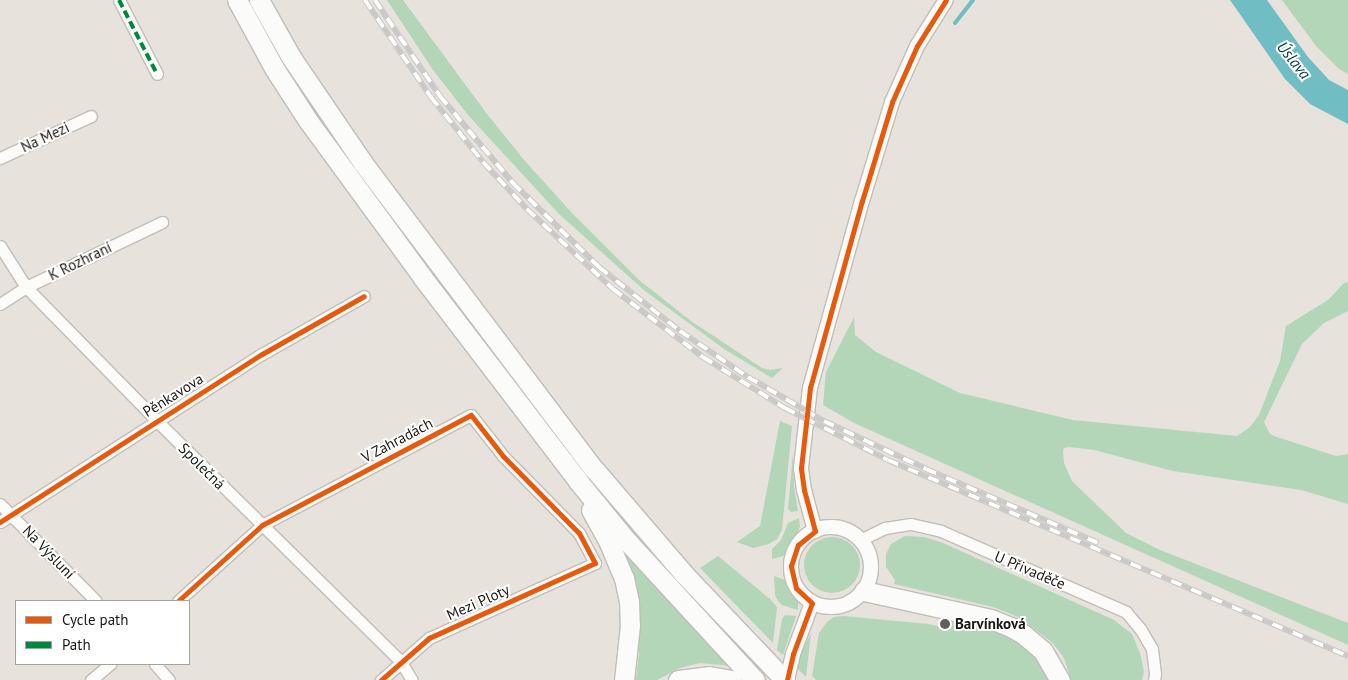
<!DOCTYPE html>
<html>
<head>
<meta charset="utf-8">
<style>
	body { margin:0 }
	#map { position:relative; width:1348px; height:680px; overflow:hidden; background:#e7e2dc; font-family:"PT Sans",sans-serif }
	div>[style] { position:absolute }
	.green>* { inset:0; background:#b4d6b8 }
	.round { border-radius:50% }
	.water>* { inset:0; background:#71bdc4 }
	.stream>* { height:4px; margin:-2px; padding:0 2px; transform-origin:2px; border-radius:2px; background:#71bdc4 }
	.roads { filter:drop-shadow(1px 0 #c1bdb8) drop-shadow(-1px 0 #c1bdb8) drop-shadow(0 1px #c1bdb8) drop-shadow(0 -1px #c1bdb8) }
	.minor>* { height:11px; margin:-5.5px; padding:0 5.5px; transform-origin:5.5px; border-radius:5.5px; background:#fbfbfa }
	.tertiary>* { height:14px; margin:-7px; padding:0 7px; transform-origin:7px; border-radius:7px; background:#fbfbfa }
	.tertiary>.ring { margin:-7px; padding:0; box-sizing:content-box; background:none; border:14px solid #fbfbfa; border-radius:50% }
	.trunk>* { height:19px; margin:-9.5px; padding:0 9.5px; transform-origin:9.5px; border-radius:9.5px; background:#fbfbfa }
	.rail>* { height:5.5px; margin-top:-2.75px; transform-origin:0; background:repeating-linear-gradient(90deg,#fff 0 11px,#cac9c8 0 22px); box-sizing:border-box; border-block:1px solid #cac9c8 }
	.quiet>* { height:4px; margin-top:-2px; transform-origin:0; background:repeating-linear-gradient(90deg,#00873e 0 8px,transparent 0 12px) }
	.cycleway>* { height:5px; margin:-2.5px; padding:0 2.5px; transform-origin:2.5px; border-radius:2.5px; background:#e8590c }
	.dots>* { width:14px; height:14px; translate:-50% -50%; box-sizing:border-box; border:2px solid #fff; border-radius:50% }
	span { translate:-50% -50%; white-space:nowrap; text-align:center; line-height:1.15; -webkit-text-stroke:4px #fff; paint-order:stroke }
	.street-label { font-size:15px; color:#1b1814 }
	.poi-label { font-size:15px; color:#1b1814; font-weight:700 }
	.left { translate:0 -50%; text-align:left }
	.water-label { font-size:16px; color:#0f4146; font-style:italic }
	.legend { position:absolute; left:15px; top:600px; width:175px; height:65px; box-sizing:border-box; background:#fff; border:1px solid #a4a3a1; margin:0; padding:6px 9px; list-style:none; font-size:15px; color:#1b1814 }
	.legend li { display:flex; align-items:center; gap:10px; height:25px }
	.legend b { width:25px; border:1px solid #a4a3a1 }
</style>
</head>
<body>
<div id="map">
	<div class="green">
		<div style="clip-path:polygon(387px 0,403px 0,487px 114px,525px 161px,572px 213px,639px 280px,691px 321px,762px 368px,770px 370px,783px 368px,772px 378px,724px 349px,645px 291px,559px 214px,468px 115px,433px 70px)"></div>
		<div style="clip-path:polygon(1282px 0,1348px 0,1348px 74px,1339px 69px,1316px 46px)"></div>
		<div style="clip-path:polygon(1348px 282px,1348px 311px,1324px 323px,1302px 344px,1264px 422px,1270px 434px,1277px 437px,1336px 456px,1348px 454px,1348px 504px,1301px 490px,1173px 471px,1094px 450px,1069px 447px,1064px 448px,1063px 451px,1064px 463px,1072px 481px,1126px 533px,1160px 550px,1348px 623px,1348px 645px,854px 423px,823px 405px,826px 372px,854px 317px,855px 335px,876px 352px,960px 393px,1073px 420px,1237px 436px,1250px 427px,1259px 415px,1280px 361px,1286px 326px,1328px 300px,1344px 283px)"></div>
		<div style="clip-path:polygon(780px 421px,792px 426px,782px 530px,777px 539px,769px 544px,753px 548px,737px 542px,760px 526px)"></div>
		<div style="clip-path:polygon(793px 453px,794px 486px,798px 511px,791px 512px,788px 509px)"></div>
		<div style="clip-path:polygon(799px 518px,800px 527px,787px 552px,783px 556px,772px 559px,772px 549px,781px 540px,788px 523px)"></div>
		<div style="clip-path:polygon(905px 536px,924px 537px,943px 543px,1114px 620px,1132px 634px,1140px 653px,1144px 672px,1142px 680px,1071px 680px,1064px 658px,1053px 643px,1018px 617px,993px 607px,894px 584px,895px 580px,886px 567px,886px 554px,891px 544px)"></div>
		<div class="round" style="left:804px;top:537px;width:56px;height:56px"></div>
		<div style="clip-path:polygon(622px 546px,732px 666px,700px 663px,680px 668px,657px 680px,636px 680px,639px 654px,639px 614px,635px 587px)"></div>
		<div style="clip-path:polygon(718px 556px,770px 599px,777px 607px,773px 643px,700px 568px)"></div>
		<div style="clip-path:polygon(774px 576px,785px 580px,790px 585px,798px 601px,798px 610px,782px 605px,778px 601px,775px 595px)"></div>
		<div style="clip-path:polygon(785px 615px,796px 616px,783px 655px,777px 650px,782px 619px)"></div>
		<div style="clip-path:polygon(843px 616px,928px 624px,951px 629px,952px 622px,973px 622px,1000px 629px,1028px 644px,1052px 680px,816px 680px,812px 676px,819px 633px,827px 622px,834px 617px)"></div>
		<div style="clip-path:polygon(811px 633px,806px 677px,797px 668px,801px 653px)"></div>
	</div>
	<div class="water">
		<div style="clip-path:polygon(1230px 0,1267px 0,1308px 57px,1329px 80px,1348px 90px,1348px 124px,1310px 104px,1285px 79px)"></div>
	</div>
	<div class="stream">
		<div style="left:955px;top:23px;width:29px;rotate:-52deg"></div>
	</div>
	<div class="roads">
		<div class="minor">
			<div style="left:119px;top:0;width:83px;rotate:62.8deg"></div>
			<div style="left:0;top:158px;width:100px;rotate:-24.8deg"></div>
			<div style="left:0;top:246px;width:49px;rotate:57.6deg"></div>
			<div style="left:26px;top:287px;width:187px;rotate:45.6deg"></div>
			<div style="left:157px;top:421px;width:343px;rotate:44.6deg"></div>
			<div style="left:401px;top:662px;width:21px;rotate:59deg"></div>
			<div style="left:0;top:304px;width:31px;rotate:-33deg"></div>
			<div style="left:26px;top:287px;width:151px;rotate:-25.5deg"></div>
			<div style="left:0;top:504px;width:136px;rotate:45.3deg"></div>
			<div style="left:0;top:522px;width:311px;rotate:-32.7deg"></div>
			<div style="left:262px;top:354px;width:117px;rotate:-29.6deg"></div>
			<div style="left:860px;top:540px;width:28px;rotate:-26deg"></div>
			<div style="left:885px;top:528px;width:26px;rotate:-9deg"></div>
			<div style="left:911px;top:524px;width:31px;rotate:13deg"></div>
			<div style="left:941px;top:531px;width:202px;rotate:23.6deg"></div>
			<div style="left:1126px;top:612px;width:23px;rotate:50deg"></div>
			<div style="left:1141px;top:630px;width:22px;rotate:60deg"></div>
			<div style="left:1152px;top:649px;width:25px;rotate:83deg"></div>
			<div style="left:1155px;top:674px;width:6px;rotate:99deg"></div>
			<div style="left:178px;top:601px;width:113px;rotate:-42.1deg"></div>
			<div style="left:262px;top:525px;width:236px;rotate:-27.8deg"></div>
			<div style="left:471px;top:415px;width:52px;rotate:52deg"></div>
			<div style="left:503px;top:456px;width:108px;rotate:45.4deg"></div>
			<div style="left:579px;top:533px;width:34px;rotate:62deg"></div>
			<div style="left:595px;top:563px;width:182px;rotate:155.7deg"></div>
			<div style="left:429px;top:638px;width:64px;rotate:138.8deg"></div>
			<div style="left:155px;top:664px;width:21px;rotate:49deg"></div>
			<div style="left:91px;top:680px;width:25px;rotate:-40deg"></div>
		</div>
		<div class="tertiary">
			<div class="ring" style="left:791px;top:527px;width:66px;height:66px"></div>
			<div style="left:815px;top:531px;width:42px;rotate:-105deg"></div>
			<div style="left:804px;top:490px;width:22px;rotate:-98deg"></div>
			<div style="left:801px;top:468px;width:81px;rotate:-83.6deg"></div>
			<div style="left:810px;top:388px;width:194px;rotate:-74.5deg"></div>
			<div style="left:862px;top:201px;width:103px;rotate:-73.1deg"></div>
			<div style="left:892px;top:102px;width:61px;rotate:-65.9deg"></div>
			<div style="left:917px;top:46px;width:54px;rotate:-57.8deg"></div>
			<div style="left:787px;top:680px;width:27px;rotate:-77deg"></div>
			<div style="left:793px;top:654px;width:54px;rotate:-69.6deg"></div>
		</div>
		<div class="trunk">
			<div style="left:237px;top:0;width:77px;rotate:61.4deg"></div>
			<div style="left:274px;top:68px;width:64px;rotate:57.1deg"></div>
			<div style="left:309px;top:122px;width:193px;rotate:53.8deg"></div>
			<div style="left:423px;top:278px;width:255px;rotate:52.6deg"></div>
			<div style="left:578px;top:481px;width:77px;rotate:50.8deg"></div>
			<div style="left:627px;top:541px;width:189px;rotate:47.4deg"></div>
			<div style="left:259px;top:0;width:65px;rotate:60.7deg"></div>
			<div style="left:291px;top:57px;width:128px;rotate:55.8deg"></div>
			<div style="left:363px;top:163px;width:383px;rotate:53deg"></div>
			<div style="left:594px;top:469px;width:137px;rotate:49.4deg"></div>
			<div style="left:683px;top:573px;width:148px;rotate:46.4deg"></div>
			<div style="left:591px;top:510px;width:38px;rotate:61deg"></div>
			<div style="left:609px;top:543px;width:38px;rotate:67deg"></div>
			<div style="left:624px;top:578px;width:24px;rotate:78deg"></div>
			<div style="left:629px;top:601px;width:24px;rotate:88deg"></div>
			<div style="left:630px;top:625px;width:55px;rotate:96.2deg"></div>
			<div style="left:864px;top:591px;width:130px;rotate:12.4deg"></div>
			<div style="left:991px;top:619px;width:22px;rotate:22deg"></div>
			<div style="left:1011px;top:627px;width:14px;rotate:30deg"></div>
			<div style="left:1023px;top:634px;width:26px;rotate:40deg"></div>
			<div style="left:1043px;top:651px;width:34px;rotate:60deg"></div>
			<div style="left:678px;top:680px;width:31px;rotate:-7deg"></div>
			<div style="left:709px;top:676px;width:23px;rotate:10deg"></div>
		</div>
	</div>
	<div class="rail">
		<div style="left:365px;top:0;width:117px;rotate:55.8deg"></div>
		<div style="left:431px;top:97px;width:83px;rotate:51.3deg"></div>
		<div style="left:483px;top:162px;width:64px;rotate:46.9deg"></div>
		<div style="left:527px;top:209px;width:117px;rotate:42.9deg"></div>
		<div style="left:613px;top:289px;width:113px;rotate:37.1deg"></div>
		<div style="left:703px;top:357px;width:97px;rotate:31.9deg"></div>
		<div style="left:785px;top:408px;width:115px;rotate:26.8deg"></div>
		<div style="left:888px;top:460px;width:500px;rotate:23.08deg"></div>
		<div style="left:375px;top:0;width:116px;rotate:55.9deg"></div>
		<div style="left:440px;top:96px;width:114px;rotate:50deg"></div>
		<div style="left:513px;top:183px;width:120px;rotate:44.3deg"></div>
		<div style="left:599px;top:267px;width:103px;rotate:38.3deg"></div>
		<div style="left:680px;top:331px;width:82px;rotate:34.1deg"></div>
		<div style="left:748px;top:377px;width:88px;rotate:30.1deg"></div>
		<div style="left:824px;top:421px;width:113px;rotate:25.2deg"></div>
		<div style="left:926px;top:469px;width:188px;rotate:23.2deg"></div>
	</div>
	<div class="quiet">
		<div style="left:119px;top:0;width:83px;rotate:62.8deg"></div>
	</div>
	<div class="cycleway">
		<div style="left:0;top:522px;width:311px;rotate:-32.7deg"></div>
		<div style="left:262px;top:354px;width:117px;rotate:-29.6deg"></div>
		<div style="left:178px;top:601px;width:113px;rotate:-42.1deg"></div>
		<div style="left:262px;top:525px;width:236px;rotate:-27.8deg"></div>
		<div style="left:471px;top:415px;width:52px;rotate:52deg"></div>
		<div style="left:503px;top:456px;width:108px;rotate:45.4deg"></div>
		<div style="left:579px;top:533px;width:34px;rotate:62deg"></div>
		<div style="left:595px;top:563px;width:182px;rotate:155.7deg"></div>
		<div style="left:429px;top:638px;width:64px;rotate:138.8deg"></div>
		<div style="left:787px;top:680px;width:27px;rotate:-77deg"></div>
		<div style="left:793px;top:654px;width:54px;rotate:-69.6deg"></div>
		<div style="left:812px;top:603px;width:22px;rotate:-137deg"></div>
		<div style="left:796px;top:588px;width:23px;rotate:-103deg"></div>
		<div style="left:791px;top:566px;width:22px;rotate:-72deg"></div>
		<div style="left:798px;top:545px;width:22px;rotate:-39deg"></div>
		<div style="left:815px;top:531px;width:42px;rotate:-105deg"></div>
		<div style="left:804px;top:490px;width:22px;rotate:-98deg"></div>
		<div style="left:801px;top:468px;width:81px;rotate:-83.6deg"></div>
		<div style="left:810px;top:388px;width:194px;rotate:-74.5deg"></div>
		<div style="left:862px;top:201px;width:103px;rotate:-73.1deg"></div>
		<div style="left:892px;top:102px;width:61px;rotate:-65.9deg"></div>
		<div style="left:917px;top:46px;width:54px;rotate:-57.8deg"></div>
	</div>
	<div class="dots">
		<div style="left:945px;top:624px;background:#625f5a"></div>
	</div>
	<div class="street-label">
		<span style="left:45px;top:137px;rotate:-25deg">Na Mezi</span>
		<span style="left:80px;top:261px;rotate:-26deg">K Rozhraní</span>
		<span style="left:173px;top:395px;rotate:-32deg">Pěnkavova</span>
		<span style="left:397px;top:440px;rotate:-28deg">V Zahradách</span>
		<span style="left:202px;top:466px;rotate:45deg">Společná</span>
		<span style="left:49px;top:552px;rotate:46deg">Na Výsluní</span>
		<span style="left:1030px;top:570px;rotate:23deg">U Přivaděče</span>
		<span style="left:478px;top:602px;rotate:-24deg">Mezi Ploty</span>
	</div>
	<div class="poi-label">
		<span class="left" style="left:955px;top:624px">Barvínková</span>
	</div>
	<div class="water-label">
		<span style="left:1294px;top:60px;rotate:51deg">Úslava</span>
	</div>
	<ul class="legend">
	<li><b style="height:6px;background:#e8590c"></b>Cycle path</li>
	<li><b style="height:6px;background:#00873e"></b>Path</li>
	</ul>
</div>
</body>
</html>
